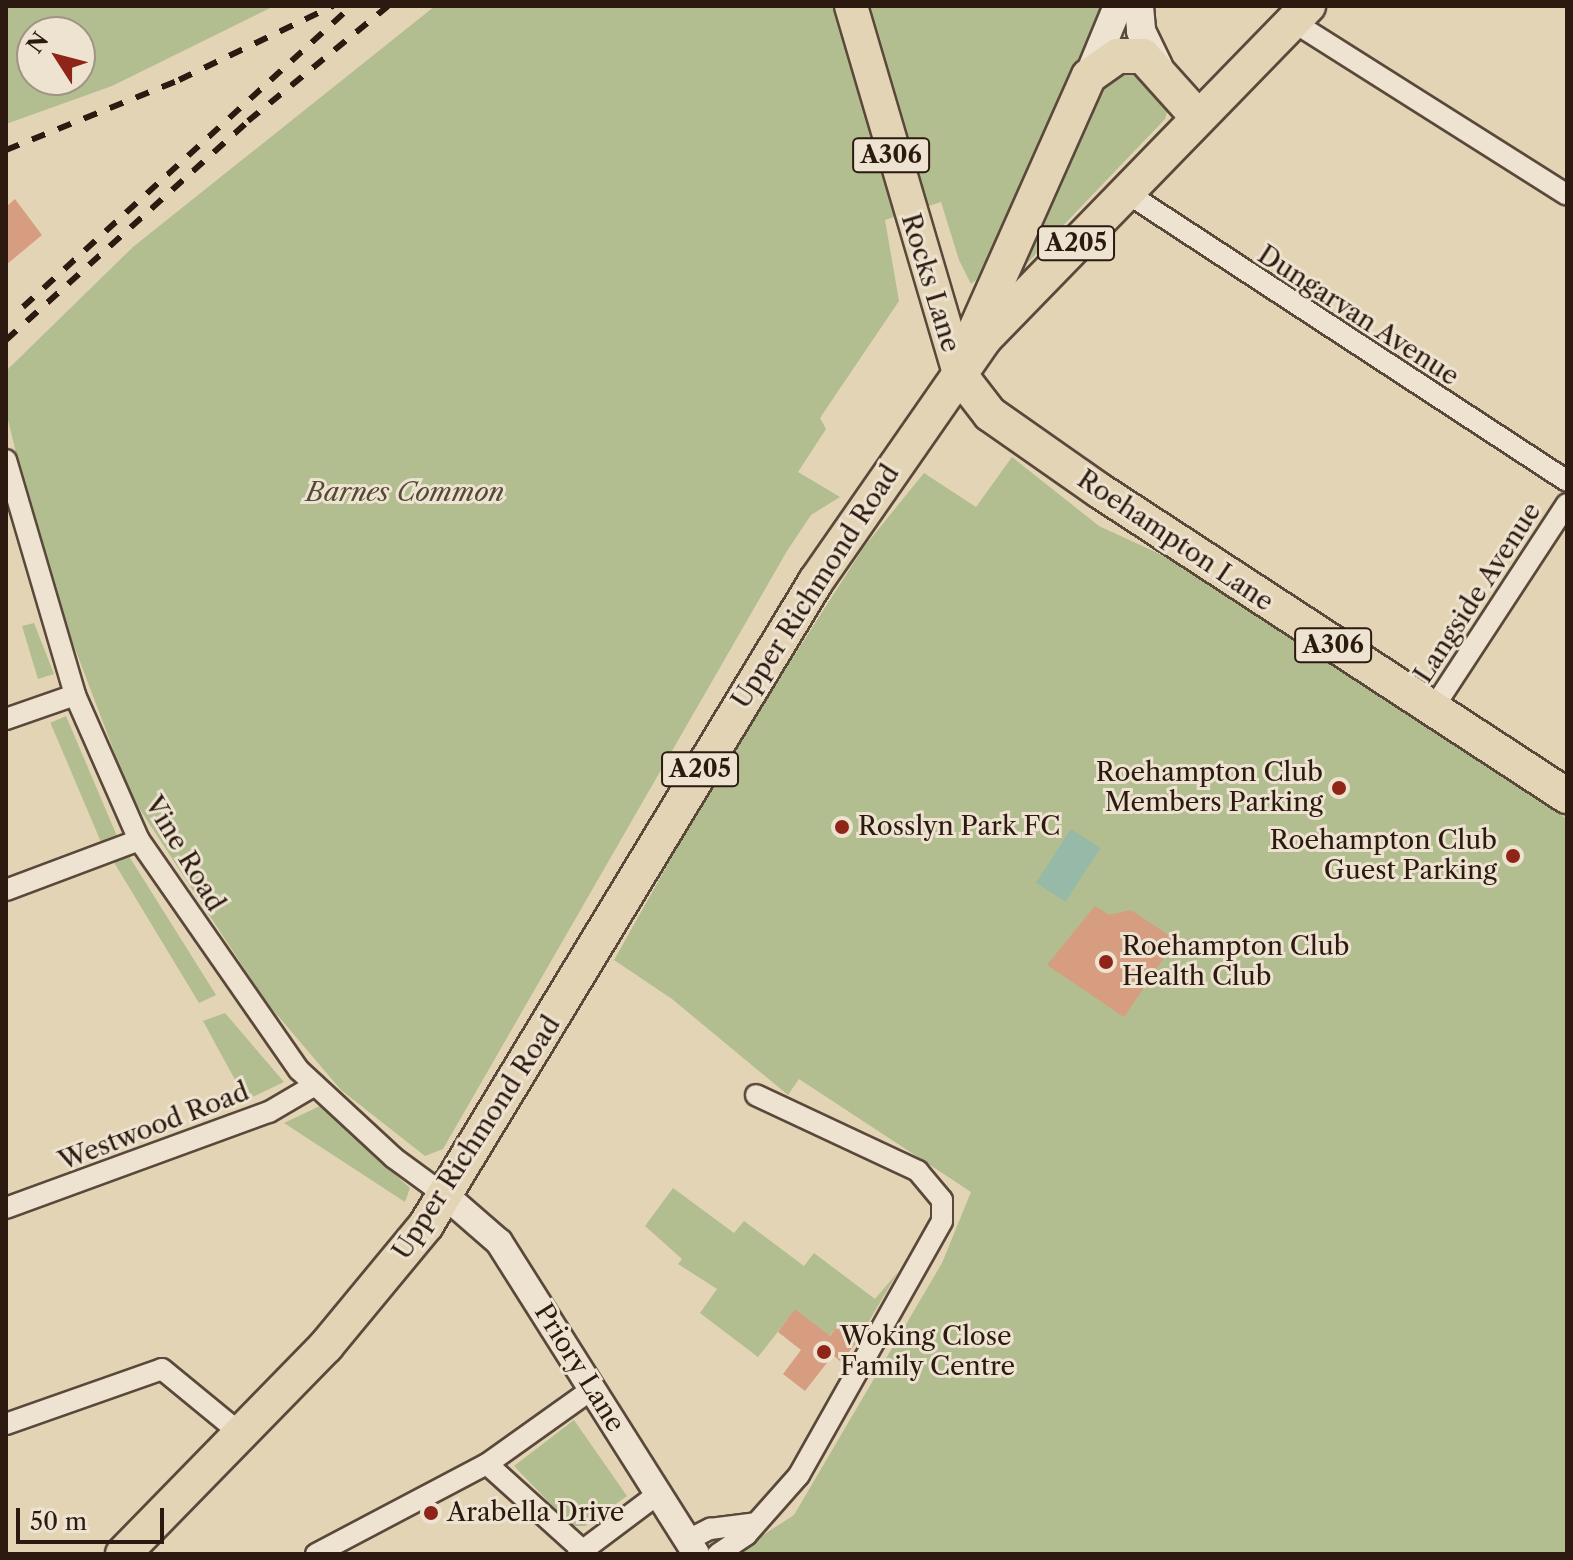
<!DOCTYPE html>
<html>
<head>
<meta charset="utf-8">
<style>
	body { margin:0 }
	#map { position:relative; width:1573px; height:1560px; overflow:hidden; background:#e3d4b6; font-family:"Libre Caslon Text",serif }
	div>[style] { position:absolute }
	.green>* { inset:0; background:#b2bd90; transform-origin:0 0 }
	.water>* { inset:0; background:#96b9a8; transform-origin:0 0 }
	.building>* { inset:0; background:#d79d80 }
	.roads { filter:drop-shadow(2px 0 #5a483a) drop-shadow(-2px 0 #5a483a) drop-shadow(0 2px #5a483a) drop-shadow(0 -2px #5a483a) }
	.minor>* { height:20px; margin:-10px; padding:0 10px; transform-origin:10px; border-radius:10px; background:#ede3d0 }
	.tertiary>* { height:26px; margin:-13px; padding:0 13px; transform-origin:13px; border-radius:13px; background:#ede3d0 }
	.secondary>* { height:28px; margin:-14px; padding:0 14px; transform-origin:14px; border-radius:14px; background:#ede3d0 }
	.primary>* { height:32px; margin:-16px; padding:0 16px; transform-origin:16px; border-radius:16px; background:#e3d4b6 }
	.trunk>* { height:34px; margin:-17px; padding:0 17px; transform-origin:17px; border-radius:17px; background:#e3d4b6 }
	.rail>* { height:6px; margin-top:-3px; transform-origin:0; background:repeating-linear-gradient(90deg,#2c1a11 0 14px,transparent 0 28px) }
	.dots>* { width:22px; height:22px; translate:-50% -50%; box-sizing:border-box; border:4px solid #ede3d0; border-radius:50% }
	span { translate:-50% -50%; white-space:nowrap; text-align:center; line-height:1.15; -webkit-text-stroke:6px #ede3d0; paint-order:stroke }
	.shield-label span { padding:2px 6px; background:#ede3d0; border:2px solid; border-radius:6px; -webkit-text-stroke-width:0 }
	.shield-label { font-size:24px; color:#2c1a11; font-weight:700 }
	.street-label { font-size:26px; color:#2c1a11 }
	.park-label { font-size:26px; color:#544b37; font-style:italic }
	.poi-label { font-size:26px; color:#2c1a11 }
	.right { translate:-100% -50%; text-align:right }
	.left { translate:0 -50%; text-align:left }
	.frame { position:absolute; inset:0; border:8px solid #2c1a11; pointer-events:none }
	.north { position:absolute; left:16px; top:16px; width:80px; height:80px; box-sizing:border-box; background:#ede3d0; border:2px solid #a09384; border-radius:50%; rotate:306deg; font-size:22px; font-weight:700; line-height:32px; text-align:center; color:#2c1a11 }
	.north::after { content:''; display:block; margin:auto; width:28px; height:36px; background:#8f2418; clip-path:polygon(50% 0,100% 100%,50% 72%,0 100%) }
	.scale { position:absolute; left:16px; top:1508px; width:148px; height:36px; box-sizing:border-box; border:4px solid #2c1a11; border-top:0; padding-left:10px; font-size:24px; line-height:28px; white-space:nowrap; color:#2c1a11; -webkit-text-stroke:6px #ede3d0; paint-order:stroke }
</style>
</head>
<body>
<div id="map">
	<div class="green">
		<div style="clip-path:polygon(evenodd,6px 6px,274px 6px,112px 86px,6px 124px,6px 6px,32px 32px,80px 32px,80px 80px,32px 80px,32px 32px)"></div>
		<div style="clip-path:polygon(435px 6px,1105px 6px,976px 280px,971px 284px,959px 260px,941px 202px,885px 220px,899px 301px,820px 418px,826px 429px,798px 472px,840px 497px,811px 515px,787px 551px,443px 1149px,425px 1156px,341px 1090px,267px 1003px,131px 796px,63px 617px,28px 502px,6px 412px,6px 371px,133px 247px)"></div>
		<div style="clip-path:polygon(1138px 69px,1169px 106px,1165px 119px,1014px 277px,1106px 73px)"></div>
		<div style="clip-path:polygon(1012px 457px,1099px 526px,1162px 555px,1567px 819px,1567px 1554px,734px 1554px,794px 1515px,942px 1263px,971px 1192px,799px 1079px,788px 1095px,672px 999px,614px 960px,723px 766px,864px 547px,924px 473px,976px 507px)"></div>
		<div style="clip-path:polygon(34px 623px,54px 674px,38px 679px,22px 626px)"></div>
		<div style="left:66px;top:716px;width:129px;height:17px;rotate:67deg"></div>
		<div style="clip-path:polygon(127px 853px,216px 995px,199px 1003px,112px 859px)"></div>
		<div style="clip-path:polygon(225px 1013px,284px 1082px,246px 1100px,203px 1021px)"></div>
		<div style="clip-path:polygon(320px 1106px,410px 1188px,405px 1202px,284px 1123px)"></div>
		<div style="clip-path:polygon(673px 1188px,734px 1233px,744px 1221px,804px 1266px,814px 1253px,875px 1299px,898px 1272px,856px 1343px,836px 1328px,827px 1339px,795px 1310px,758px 1357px,700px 1313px,717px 1289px,678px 1264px,682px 1259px,645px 1226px)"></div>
		<div style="clip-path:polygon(574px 1420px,627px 1496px,585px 1526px,572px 1526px,514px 1466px)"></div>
	</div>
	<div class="water">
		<div style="left:1071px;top:829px;width:35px;height:64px;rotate:33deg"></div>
	</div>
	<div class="building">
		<div style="clip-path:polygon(15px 199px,42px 235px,6px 265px,6px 207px)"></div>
		<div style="clip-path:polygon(1095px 906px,1109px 915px,1131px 910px,1176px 940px,1124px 1017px,1047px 965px)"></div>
		<div style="clip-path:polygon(795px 1309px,830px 1336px,836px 1328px,856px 1343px,841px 1362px,833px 1355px,805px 1391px,783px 1374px,801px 1350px,778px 1332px)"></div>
	</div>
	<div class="roads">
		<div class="minor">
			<div style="left:1292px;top:21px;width:325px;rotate:32.3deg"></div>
			<div style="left:1124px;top:191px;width:529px;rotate:33.21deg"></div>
			<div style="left:6px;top:460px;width:245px;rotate:73.6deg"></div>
			<div style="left:75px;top:695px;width:158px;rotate:66.2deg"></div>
			<div style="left:139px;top:840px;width:280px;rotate:55.2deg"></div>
			<div style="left:299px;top:1070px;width:129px;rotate:42.8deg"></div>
			<div style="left:394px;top:1158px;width:64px;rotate:36.2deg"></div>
			<div style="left:1432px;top:710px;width:246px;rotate:-56.8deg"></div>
			<div style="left:6px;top:719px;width:73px;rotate:-19.2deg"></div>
			<div style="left:6px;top:890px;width:142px;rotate:-20.6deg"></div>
			<div style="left:6px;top:1208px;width:280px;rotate:-20.1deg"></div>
			<div style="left:269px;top:1112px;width:53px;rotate:-30.4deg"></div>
			<div style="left:6px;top:1424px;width:165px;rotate:-19.4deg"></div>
			<div style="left:162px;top:1369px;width:102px;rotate:39.4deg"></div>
			<div style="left:487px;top:1464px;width:127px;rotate:42.1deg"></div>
			<div style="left:688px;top:1540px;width:25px;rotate:-27deg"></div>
			<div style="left:710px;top:1529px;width:46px;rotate:-7.4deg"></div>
			<div style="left:316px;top:1554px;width:193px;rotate:-27.8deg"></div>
			<div style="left:487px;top:1464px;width:129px;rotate:-35.5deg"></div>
			<div style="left:578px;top:1554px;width:100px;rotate:-36.9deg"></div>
			<div style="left:718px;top:1554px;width:34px;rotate:-34deg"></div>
			<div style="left:746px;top:1535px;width:80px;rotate:-48.5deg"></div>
			<div style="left:799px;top:1475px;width:291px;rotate:-60.6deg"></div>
			<div style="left:942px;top:1221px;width:21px;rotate:-90deg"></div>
			<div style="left:942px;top:1200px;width:38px;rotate:-130deg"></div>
			<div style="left:918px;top:1171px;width:179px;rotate:-154.9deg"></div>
		</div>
		<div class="tertiary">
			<div style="left:446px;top:1196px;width:70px;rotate:41deg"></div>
			<div style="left:499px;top:1242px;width:369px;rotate:57.7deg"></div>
		</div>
		<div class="secondary">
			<div style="left:1139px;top:6px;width:25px;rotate:85deg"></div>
			<div style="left:1141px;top:31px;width:39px;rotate:64deg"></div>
			<div style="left:1089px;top:76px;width:76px;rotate:-67.5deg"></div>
		</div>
		<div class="primary">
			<div style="left:851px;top:6px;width:384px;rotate:73.6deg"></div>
		</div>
		<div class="trunk">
			<div style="left:965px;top:354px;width:304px;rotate:-66deg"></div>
			<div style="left:1089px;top:76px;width:35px;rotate:-35deg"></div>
			<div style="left:1118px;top:56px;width:25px"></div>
			<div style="left:1143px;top:56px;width:79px;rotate:48.1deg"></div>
			<div style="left:959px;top:374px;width:51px;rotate:52.2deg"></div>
			<div style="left:990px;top:414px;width:134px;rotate:35deg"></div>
			<div style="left:1100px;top:491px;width:558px;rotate:33.15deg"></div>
			<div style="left:123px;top:1554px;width:291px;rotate:-45.7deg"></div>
			<div style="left:326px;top:1346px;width:157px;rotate:-50.4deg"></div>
			<div style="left:426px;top:1225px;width:753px;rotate:-58.8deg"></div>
			<div style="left:816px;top:581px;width:295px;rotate:-55.2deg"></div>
			<div style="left:984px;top:339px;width:465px;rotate:-45.8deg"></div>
		</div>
	</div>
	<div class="rail">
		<div style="left:6px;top:150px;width:187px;rotate:-22deg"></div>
		<div style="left:179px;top:80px;width:171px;rotate:-25.7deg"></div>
		<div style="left:23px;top:307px;width:445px;rotate:-42.5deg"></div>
		<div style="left:6px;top:340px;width:326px;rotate:-42.1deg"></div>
		<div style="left:248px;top:121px;width:181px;rotate:-39.4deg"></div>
	</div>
	<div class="dots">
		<div style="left:1339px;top:788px;background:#8f2418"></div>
		<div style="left:842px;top:827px;background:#8f2418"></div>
		<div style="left:1513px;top:856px;background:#8f2418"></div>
		<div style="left:1106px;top:962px;background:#8f2418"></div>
		<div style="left:824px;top:1352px;background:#8f2418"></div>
		<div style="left:431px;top:1513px;background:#8f2418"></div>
	</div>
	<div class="shield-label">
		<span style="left:891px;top:155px">A306</span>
		<span style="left:1076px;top:243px">A205</span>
		<span style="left:1333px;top:645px">A306</span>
		<span style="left:700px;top:769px">A205</span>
	</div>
	<div class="street-label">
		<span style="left:930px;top:283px;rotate:73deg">Rocks Lane</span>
		<span style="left:1358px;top:316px;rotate:33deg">Dungarvan Avenue</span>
		<span style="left:1175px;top:541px;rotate:34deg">Roehampton Lane</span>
		<span style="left:816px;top:587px;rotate:-57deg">Upper Richmond Road</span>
		<span style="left:1478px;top:593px;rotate:-57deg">Langside Avenue</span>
		<span style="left:184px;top:854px;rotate:59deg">Vine Road</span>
		<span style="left:154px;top:1127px;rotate:-21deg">Westwood Road</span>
		<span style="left:477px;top:1138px;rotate:-57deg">Upper Richmond Road</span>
		<span style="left:579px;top:1368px;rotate:58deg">Priory Lane</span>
	</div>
	<div class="park-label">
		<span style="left:405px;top:493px">Barnes Common</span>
	</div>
	<div class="poi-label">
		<span class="right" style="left:1323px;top:788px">Roehampton Club<br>Members Parking</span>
		<span class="left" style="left:858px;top:827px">Rosslyn Park FC</span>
		<span class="right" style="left:1497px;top:856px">Roehampton Club<br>Guest Parking</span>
		<span class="left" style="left:1122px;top:962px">Roehampton Club<br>Health Club</span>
		<span class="left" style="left:840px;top:1352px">Woking Close<br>Family Centre</span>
		<span class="left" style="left:447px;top:1513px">Arabella Drive</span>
	</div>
	<div class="frame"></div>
	<div class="north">N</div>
	<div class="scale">50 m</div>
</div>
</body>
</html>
